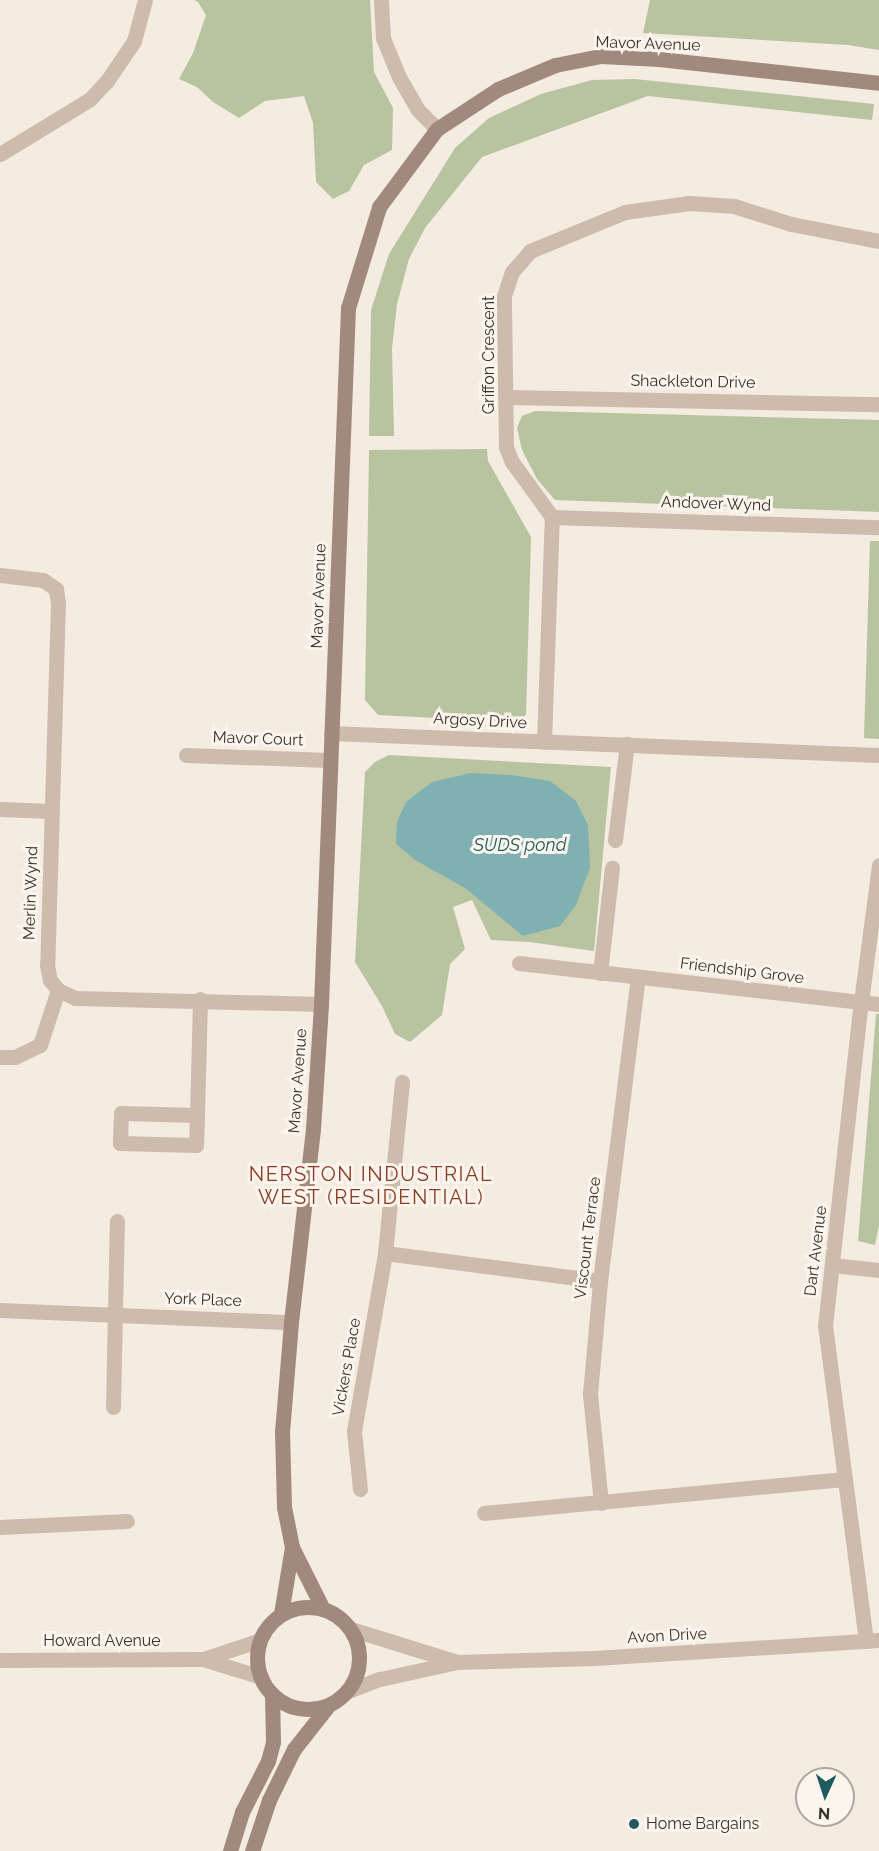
<!DOCTYPE html>
<html>
<head>
<meta charset="utf-8">
<style>
	body { margin:0 }
	#map { position:relative; width:879px; height:1851px; overflow:hidden; background:#f4ebe1; font-family:Raleway,sans-serif }
	div>[style] { position:absolute }
	.green>* { inset:0; background:#b8c4a0 }
	.water>* { inset:0; background:#7fb0b2 }
	.street>* { height:15px; margin:-7.5px; padding:0 7.5px; transform-origin:7.5px; border-radius:7.5px; background:#cdbbac }
	.secondary>* { height:15px; margin:-7.5px; padding:0 7.5px; transform-origin:7.5px; border-radius:7.5px; background:#a18a7d }
	.secondary>.ring { margin:-7.5px; padding:0; box-sizing:content-box; background:none; border:15px solid #a18a7d; border-radius:50% }
	.dots>* { width:16px; height:16px; translate:-50% -50%; box-sizing:border-box; border:3px solid #fbf5ee; border-radius:50% }
	span { translate:-50% -50%; white-space:nowrap; text-align:center; line-height:1.15; -webkit-text-stroke:6px #fbf5ee; paint-order:stroke }
	.street-label { font-size:16px; color:#3b302b }
	.poi-label { font-size:16px; color:#3b302b }
	.left { translate:0 -50%; text-align:left }
	.water-label { font-size:18px; color:#1f5a5e; font-style:italic }
	.quarter-label { font-size:20px; color:#8c3b22; letter-spacing:1.5px }
	.north { position:absolute; left:795px; top:1767px; width:60px; height:60px; box-sizing:border-box; background:#fbf5ee; border:2px solid #aea6a0; border-radius:50%; rotate:183deg; font-size:16px; font-weight:700; line-height:24px; text-align:center; color:#3b302b }
	.north::after { content:''; display:block; margin:auto; width:21px; height:27px; background:#1f5a5e; clip-path:polygon(50% 0,100% 100%,50% 72%,0 100%) }
</style>
</head>
<body>
<div id="map">
	<div class="green">
		<div style="clip-path:polygon(194px 0,370px 0,374px 72px,393px 108px,392px 150px,364px 165px,349px 191px,333px 199px,316px 182px,313px 123px,304px 96px,265px 101px,239px 118px,213px 102px,197px 87px,179px 79px,193px 53px,206px 15px,198px 2px)"></div>
		<div style="clip-path:polygon(650px 0,879px 0,879px 50px,848px 45px,643px 33px)"></div>
		<div style="clip-path:polygon(635px 79px,874px 104px,872px 120px,648px 96px,482px 157px,425px 228px,409px 259px,397px 304px,392px 348px,394px 436px,369px 436px,371px 310px,389px 254px,455px 148px,489px 118px,541px 94px,592px 80px)"></div>
		<div style="clip-path:polygon(535px 411px,879px 420px,879px 512px,555px 500px,537px 479px,522px 450px,517px 428px,522px 416px)"></div>
		<div style="clip-path:polygon(487px 449px,488px 461px,531px 537px,526px 715px,515px 722px,378px 715px,365px 700px,369px 450px)"></div>
		<div style="clip-path:polygon(870px 541px,879px 541px,879px 739px,864px 738px)"></div>
		<div style="clip-path:polygon(389px 755px,611px 767px,594px 951px,529px 942px,491px 940px,472px 900px,453px 907px,465px 949px,450px 964px,442px 1015px,410px 1042px,395px 1034px,382px 1006px,355px 962px,365px 772px,375px 762px)"></div>
		<div style="clip-path:polygon(876px 1014px,879px 1014px,879px 1225px,875px 1245px,858px 1241px)"></div>
	</div>
	<div class="water">
		<div style="clip-path:polygon(471px 773px,512px 775px,550px 781px,576px 801px,588px 825px,590px 868px,576px 905px,560px 926px,523px 936px,465px 888px,415px 860px,396px 844px,397px 822px,406px 802px,432px 782px)"></div>
	</div>
	<div class="street">
		<div style="left:381px;top:0;width:38px;rotate:87deg"></div>
		<div style="left:383px;top:38px;width:42px;rotate:67.7deg"></div>
		<div style="left:399px;top:77px;width:38px;rotate:60deg"></div>
		<div style="left:418px;top:110px;width:27px;rotate:45deg"></div>
		<div style="left:0;top:154px;width:105px;rotate:-31.4deg"></div>
		<div style="left:90px;top:99px;width:25px;rotate:-47deg"></div>
		<div style="left:107px;top:81px;width:48px;rotate:-56deg"></div>
		<div style="left:134px;top:41px;width:42px;rotate:-75deg"></div>
		<div style="left:507px;top:397px;width:372px;rotate:1.1deg"></div>
		<div style="left:552px;top:517px;width:327px;rotate:1.8deg"></div>
		<div style="left:0;top:575px;width:43px;rotate:6.6deg"></div>
		<div style="left:43px;top:580px;width:16px;rotate:35deg"></div>
		<div style="left:56px;top:589px;width:14px;rotate:82deg"></div>
		<div style="left:58px;top:603px;width:362px;rotate:91.7deg"></div>
		<div style="left:47px;top:965px;width:15px;rotate:79deg"></div>
		<div style="left:50px;top:980px;width:13px;rotate:51deg"></div>
		<div style="left:58px;top:990px;width:19px;rotate:25deg"></div>
		<div style="left:75px;top:998px;width:246px;rotate:1.4deg"></div>
		<div style="left:331px;top:733px;width:548px;rotate:2.3deg"></div>
		<div style="left:544px;top:742px;width:225px;rotate:-88deg"></div>
		<div style="left:552px;top:517px;width:68px;rotate:-126deg"></div>
		<div style="left:512px;top:462px;width:16px;rotate:-112deg"></div>
		<div style="left:506px;top:447px;width:151px;rotate:-90.8deg"></div>
		<div style="left:504px;top:296px;width:25px;rotate:-72deg"></div>
		<div style="left:512px;top:272px;width:28px;rotate:-49deg"></div>
		<div style="left:530px;top:251px;width:103px;rotate:-22.3deg"></div>
		<div style="left:625px;top:212px;width:65px;rotate:-8deg"></div>
		<div style="left:689px;top:203px;width:45px;rotate:3.8deg"></div>
		<div style="left:734px;top:206px;width:60px;rotate:17.5deg"></div>
		<div style="left:791px;top:224px;width:90px;rotate:10.9deg"></div>
		<div style="left:186px;top:755px;width:143px;rotate:2deg"></div>
		<div style="left:0;top:809px;width:51px;rotate:2.2deg"></div>
		<div style="left:615px;top:840px;width:97px;rotate:-82.9deg"></div>
		<div style="left:519px;top:963px;width:362px;rotate:6.5deg"></div>
		<div style="left:600px;top:973px;width:106px;rotate:-83.5deg"></div>
		<div style="left:0;top:1057px;width:15px"></div>
		<div style="left:15px;top:1057px;width:28px;rotate:-26deg"></div>
		<div style="left:40px;top:1045px;width:58px;rotate:-71.9deg"></div>
		<div style="left:197px;top:1115px;width:76px;rotate:-178.5deg"></div>
		<div style="left:121px;top:1113px;width:30px;rotate:92deg"></div>
		<div style="left:120px;top:1143px;width:76px;rotate:1.5deg"></div>
		<div style="left:196px;top:1145px;width:30px;rotate:-88deg"></div>
		<div style="left:197px;top:1115px;width:116px;rotate:-88.5deg"></div>
		<div style="left:385px;top:1253px;width:217px;rotate:7.4deg"></div>
		<div style="left:833px;top:1265px;width:46px;rotate:6.2deg"></div>
		<div style="left:0;top:1310px;width:291px;rotate:2.4deg"></div>
		<div style="left:113px;top:1407px;width:186px;rotate:-88.8deg"></div>
		<div style="left:360px;top:1489px;width:58px;rotate:-95.9deg"></div>
		<div style="left:354px;top:1431px;width:181px;rotate:-80.1deg"></div>
		<div style="left:385px;top:1253px;width:172px;rotate:-84.3deg"></div>
		<div style="left:601px;top:1503px;width:110px;rotate:-95.8deg"></div>
		<div style="left:590px;top:1394px;width:113px;rotate:-84.9deg"></div>
		<div style="left:600px;top:1281px;width:306px;rotate:-82.9deg"></div>
		<div style="left:484px;top:1513px;width:362px;rotate:-5.4deg"></div>
		<div style="left:0;top:1527px;width:127px;rotate:-2.7deg"></div>
		<div style="left:351px;top:1629px;width:111px;rotate:17.3deg"></div>
		<div style="left:866px;top:1641px;width:318px;rotate:-97.4deg"></div>
		<div style="left:825px;top:1326px;width:326px;rotate:-83.7deg"></div>
		<div style="left:861px;top:1002px;width:138px;rotate:-82.5deg"></div>
		<div style="left:203px;top:1659px;width:60px;rotate:-18.4deg"></div>
		<div style="left:0;top:1660px;width:203px;rotate:-0.3deg"></div>
		<div style="left:203px;top:1659px;width:61px;rotate:17.2deg"></div>
		<div style="left:348px;top:1691px;width:34px;rotate:-21deg"></div>
		<div style="left:380px;top:1679px;width:79px;rotate:-12.4deg"></div>
		<div style="left:457px;top:1662px;width:137px;rotate:-1.7deg"></div>
		<div style="left:594px;top:1658px;width:286px;rotate:-3.6deg"></div>
	</div>
	<div class="secondary">
		<div class="ring" style="left:257px;top:1607px;width:87px;height:87px"></div>
		<div style="left:323px;top:1609px;width:69px;rotate:-116.6deg"></div>
		<div style="left:292px;top:1547px;width:41px;rotate:-101.3deg"></div>
		<div style="left:284px;top:1507px;width:75px;rotate:-91.5deg"></div>
		<div style="left:282px;top:1432px;width:110px;rotate:-85.3deg"></div>
		<div style="left:291px;top:1322px;width:194px;rotate:-83.5deg"></div>
		<div style="left:313px;top:1129px;width:125px;rotate:-86.3deg"></div>
		<div style="left:321px;top:1004px;width:697px;rotate:-87.78deg"></div>
		<div style="left:348px;top:308px;width:106px;rotate:-72.9deg"></div>
		<div style="left:379px;top:207px;width:97px;rotate:-53.4deg"></div>
		<div style="left:437px;top:129px;width:73px;rotate:-33.3deg"></div>
		<div style="left:498px;top:89px;width:62px;rotate:-22.8deg"></div>
		<div style="left:555px;top:65px;width:47px;rotate:-11.1deg"></div>
		<div style="left:601px;top:56px;width:58px;rotate:3deg"></div>
		<div style="left:659px;top:59px;width:221px;rotate:6.2deg"></div>
		<div style="left:281px;top:1614px;width:68px;rotate:-80.7deg"></div>
		<div style="left:230px;top:1851px;width:41px;rotate:-72.9deg"></div>
		<div style="left:242px;top:1812px;width:57px;rotate:-63deg"></div>
		<div style="left:268px;top:1761px;width:20px;rotate:-75deg"></div>
		<div style="left:273px;top:1742px;width:48px;rotate:-91.2deg"></div>
		<div style="left:252px;top:1851px;width:54px;rotate:-71.6deg"></div>
		<div style="left:269px;top:1800px;width:57px;rotate:-63.9deg"></div>
		<div style="left:294px;top:1749px;width:55px;rotate:-51.7deg"></div>
	</div>
	<div class="dots">
		<div style="left:634px;top:1824px;background:#1f5a5e"></div>
	</div>
	<div class="street-label">
		<span style="left:648px;top:44px;rotate:2deg">Mavor Avenue</span>
		<span style="left:489px;top:355px;rotate:-90deg">Griffon Crescent</span>
		<span style="left:693px;top:382px;rotate:1deg">Shackleton Drive</span>
		<span style="left:716px;top:504px;rotate:2deg">Andover Wynd</span>
		<span style="left:319px;top:596px;rotate:-88deg">Mavor Avenue</span>
		<span style="left:480px;top:721px;rotate:3deg">Argosy Drive</span>
		<span style="left:258px;top:739px;rotate:2deg">Mavor Court</span>
		<span style="left:31px;top:893px;rotate:-88deg">Merlin Wynd</span>
		<span style="left:742px;top:971px;rotate:7deg">Friendship Grove</span>
		<span style="left:298px;top:1081px;rotate:-86deg">Mavor Avenue</span>
		<span style="left:588px;top:1238px;rotate:-83deg">Viscount Terrace</span>
		<span style="left:816px;top:1251px;rotate:-83deg">Dart Avenue</span>
		<span style="left:203px;top:1300px;rotate:2deg">York Place</span>
		<span style="left:347px;top:1367px;rotate:-80deg">Vickers Place</span>
		<span style="left:667px;top:1636px;rotate:-3deg">Avon Drive</span>
		<span style="left:102px;top:1641px">Howard Avenue</span>
	</div>
	<div class="poi-label">
		<span class="left" style="left:646px;top:1824px">Home Bargains</span>
	</div>
	<div class="water-label">
		<span style="left:520px;top:845px">SUDS pond</span>
	</div>
	<div class="quarter-label">
		<span style="left:371px;top:1186px">NERSTON INDUSTRIAL<br>WEST (RESIDENTIAL)</span>
	</div>
	<div class="north">N</div>
</div>
</body>
</html>
